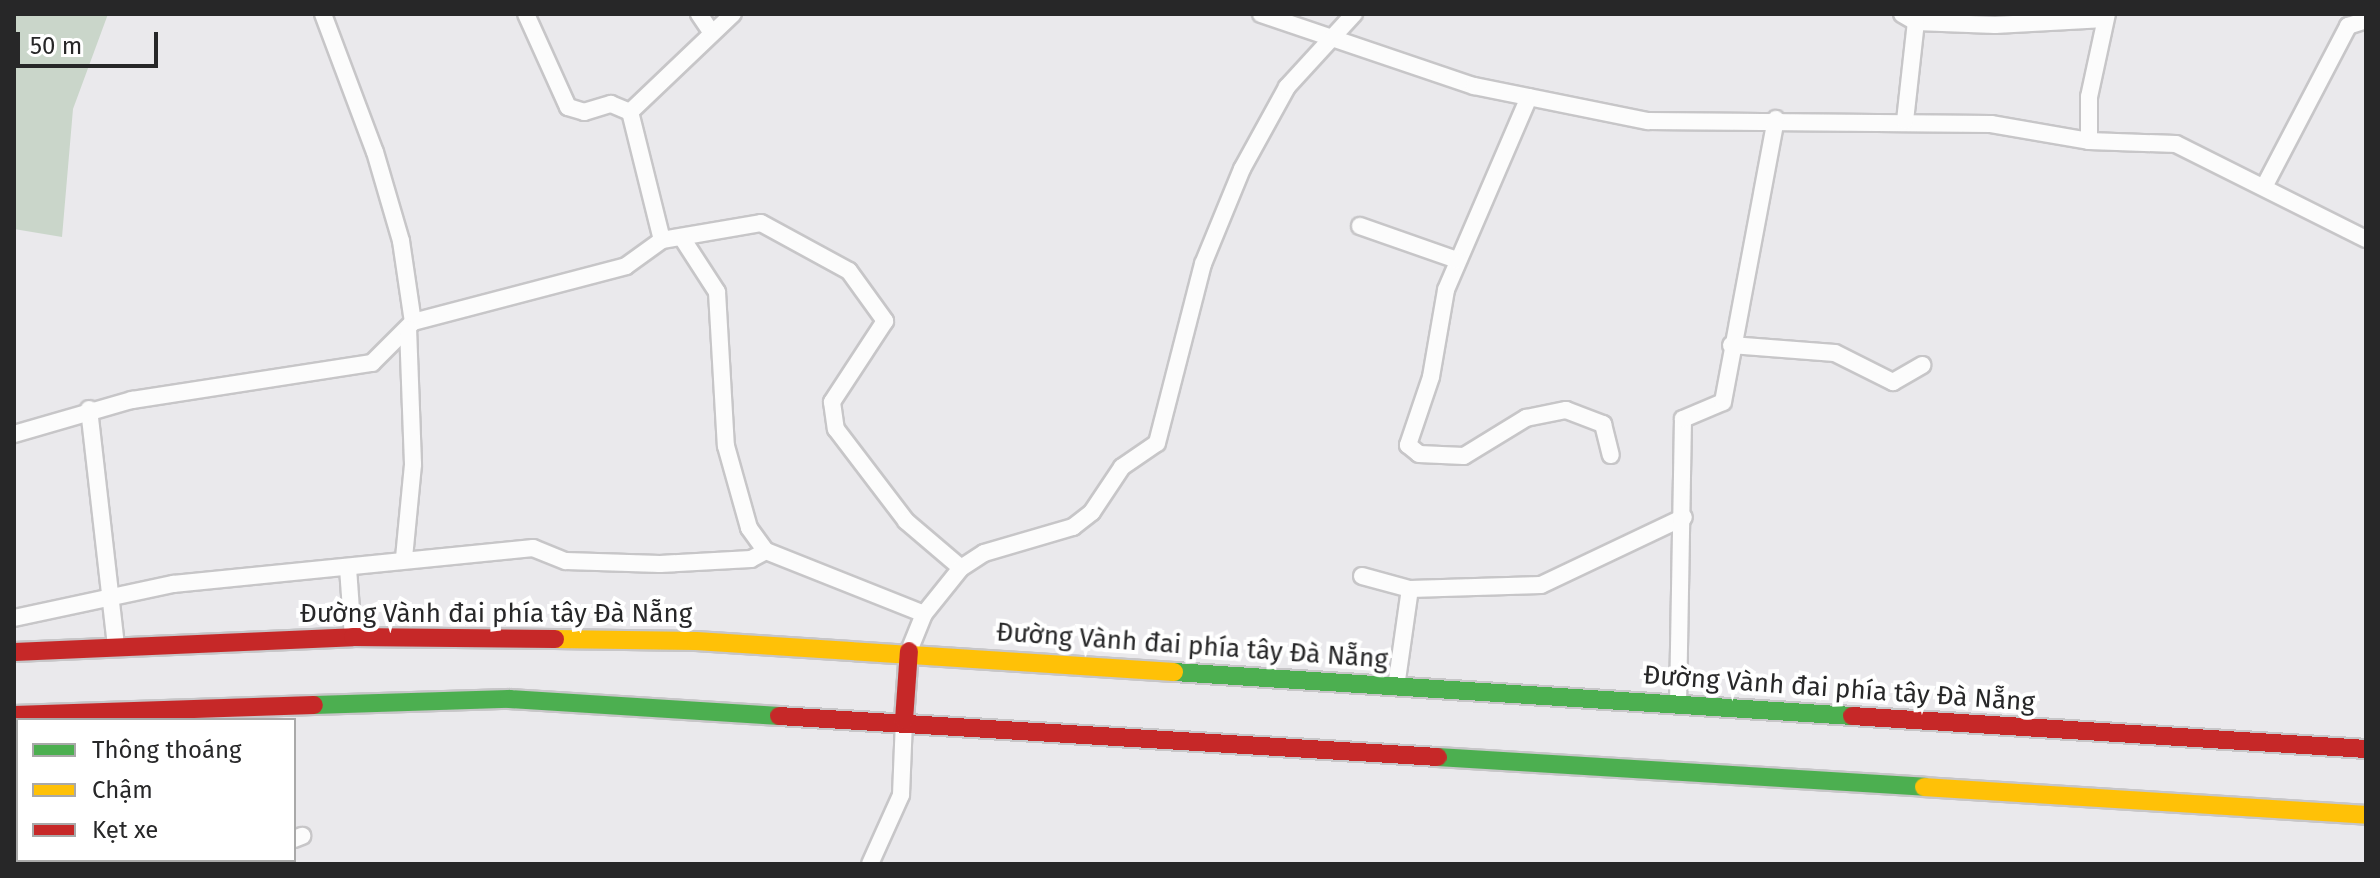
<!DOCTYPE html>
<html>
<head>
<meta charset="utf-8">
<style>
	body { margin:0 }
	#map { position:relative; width:2380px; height:878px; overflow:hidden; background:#eae9ec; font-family:"Fira Sans",sans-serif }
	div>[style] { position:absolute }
	.green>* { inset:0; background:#cad6ca }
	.roads { filter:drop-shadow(2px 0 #c7c6c8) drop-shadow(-2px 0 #c7c6c8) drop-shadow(0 2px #c7c6c8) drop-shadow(0 -2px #c7c6c8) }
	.street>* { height:16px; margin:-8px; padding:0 8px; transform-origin:8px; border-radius:8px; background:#fcfcfc }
	.fast>* { height:18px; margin:-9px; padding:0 9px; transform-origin:9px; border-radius:9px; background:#4caf50 }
	.slow>* { height:18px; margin:-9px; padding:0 9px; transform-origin:9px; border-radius:9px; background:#ffc107 }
	.jam>* { height:18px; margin:-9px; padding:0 9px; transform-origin:9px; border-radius:9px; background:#c62828 }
	span { translate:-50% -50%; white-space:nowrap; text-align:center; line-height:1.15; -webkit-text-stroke:8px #fff; paint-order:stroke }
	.street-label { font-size:26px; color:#272728 }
	.frame { position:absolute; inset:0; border:16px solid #272728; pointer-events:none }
	.legend { position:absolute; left:16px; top:718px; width:280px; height:144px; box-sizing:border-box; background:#fff; border:2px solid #a9a9a9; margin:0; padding:10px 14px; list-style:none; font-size:24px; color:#272728 }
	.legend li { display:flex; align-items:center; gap:16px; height:40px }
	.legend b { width:40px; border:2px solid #a9a9a9 }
	.scale { position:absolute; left:16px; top:32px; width:142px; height:36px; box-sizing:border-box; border:4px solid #272728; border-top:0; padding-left:10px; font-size:24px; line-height:28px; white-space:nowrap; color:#272728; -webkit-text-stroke:6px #fff; paint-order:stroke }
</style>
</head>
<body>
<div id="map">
	<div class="green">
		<div style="clip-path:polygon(14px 14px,108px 14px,73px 109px,62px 237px,14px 229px)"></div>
	</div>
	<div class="roads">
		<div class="street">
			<div style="left:323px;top:14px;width:147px;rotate:69.4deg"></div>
			<div style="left:375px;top:152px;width:93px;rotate:73.7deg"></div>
			<div style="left:401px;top:241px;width:82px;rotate:81.6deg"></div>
			<div style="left:526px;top:14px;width:102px;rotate:65.7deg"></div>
			<div style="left:568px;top:107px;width:17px;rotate:17deg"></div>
			<div style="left:584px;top:112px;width:28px;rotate:-17deg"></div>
			<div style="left:611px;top:104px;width:21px;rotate:23deg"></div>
			<div style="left:699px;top:14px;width:23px;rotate:56deg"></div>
			<div style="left:1261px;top:14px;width:225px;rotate:18.7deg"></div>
			<div style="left:1474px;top:86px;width:177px;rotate:11.4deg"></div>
			<div style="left:1648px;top:121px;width:343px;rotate:0.5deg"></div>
			<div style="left:1991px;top:124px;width:99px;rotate:9.8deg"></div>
			<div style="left:2089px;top:141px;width:87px;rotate:2deg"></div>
			<div style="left:2176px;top:144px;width:212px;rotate:26.6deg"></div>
			<div style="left:1902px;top:14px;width:16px;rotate:30deg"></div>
			<div style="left:1916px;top:22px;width:79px;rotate:2.2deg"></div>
			<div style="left:1995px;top:25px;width:110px;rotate:-3.1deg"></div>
			<div style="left:1529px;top:97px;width:210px;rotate:113.3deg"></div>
			<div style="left:1446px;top:290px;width:88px;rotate:99.8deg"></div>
			<div style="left:1431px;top:377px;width:72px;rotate:108.7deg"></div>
			<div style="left:1408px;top:445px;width:14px;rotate:39deg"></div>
			<div style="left:1419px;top:454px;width:45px;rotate:2.5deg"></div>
			<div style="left:1464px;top:456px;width:73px;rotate:-31.5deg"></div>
			<div style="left:1526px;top:418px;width:41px;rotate:-11.3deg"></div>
			<div style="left:1566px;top:410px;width:40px;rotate:21deg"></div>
			<div style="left:1603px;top:424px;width:32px;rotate:76deg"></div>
			<div style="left:1905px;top:121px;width:100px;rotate:-83.7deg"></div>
			<div style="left:2089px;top:141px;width:44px;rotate:-90deg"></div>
			<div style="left:2089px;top:97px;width:85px;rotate:-77.8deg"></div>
			<div style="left:2264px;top:187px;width:182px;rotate:-62.4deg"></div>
			<div style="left:2348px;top:26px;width:19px;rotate:-18deg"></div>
			<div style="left:1360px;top:226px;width:103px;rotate:19.3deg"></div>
			<div style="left:662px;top:240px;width:100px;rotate:-9.7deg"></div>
			<div style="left:761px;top:223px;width:100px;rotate:28.6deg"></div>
			<div style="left:849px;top:271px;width:62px;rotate:54.2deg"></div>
			<div style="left:885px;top:321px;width:97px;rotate:123.2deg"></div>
			<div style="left:832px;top:402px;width:27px;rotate:82deg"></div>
			<div style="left:836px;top:429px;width:116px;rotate:52.7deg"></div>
			<div style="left:906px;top:521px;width:72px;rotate:40.5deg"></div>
			<div style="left:684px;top:241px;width:61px;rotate:57.1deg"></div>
			<div style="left:717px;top:292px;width:154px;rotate:86.7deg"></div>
			<div style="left:726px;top:446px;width:85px;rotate:74.3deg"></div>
			<div style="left:749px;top:528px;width:29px;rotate:54deg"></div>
			<div style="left:1731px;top:345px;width:104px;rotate:4.4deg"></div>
			<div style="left:1835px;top:353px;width:65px;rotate:26.6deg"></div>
			<div style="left:1893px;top:382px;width:34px;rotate:-30deg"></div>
			<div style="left:89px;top:409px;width:238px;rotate:83.5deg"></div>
			<div style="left:14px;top:434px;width:123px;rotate:-16.1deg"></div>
			<div style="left:132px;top:400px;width:243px;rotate:-8.8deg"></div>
			<div style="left:372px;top:363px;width:58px;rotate:-45deg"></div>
			<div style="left:413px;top:322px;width:220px;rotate:-14.7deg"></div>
			<div style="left:626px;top:266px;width:44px;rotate:-35.8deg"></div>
			<div style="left:662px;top:240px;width:132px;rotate:-104deg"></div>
			<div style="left:630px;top:112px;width:142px;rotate:-43.6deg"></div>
			<div style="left:404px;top:558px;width:94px;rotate:-84.5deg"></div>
			<div style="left:413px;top:464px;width:135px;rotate:-92.1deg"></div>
			<div style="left:348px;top:568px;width:69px;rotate:85.9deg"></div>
			<div style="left:1362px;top:576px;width:50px;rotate:15.2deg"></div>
			<div style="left:14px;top:618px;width:163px;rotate:-12.1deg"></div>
			<div style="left:173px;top:584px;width:362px;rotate:-5.7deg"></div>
			<div style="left:533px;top:548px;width:35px;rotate:22deg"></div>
			<div style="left:566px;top:561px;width:94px;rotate:1.8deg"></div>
			<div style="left:660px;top:564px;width:91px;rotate:-3.1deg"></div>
			<div style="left:751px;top:559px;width:17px;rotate:-28deg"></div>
			<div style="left:766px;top:551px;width:170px;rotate:21.7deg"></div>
			<div style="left:909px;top:651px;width:40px;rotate:-68deg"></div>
			<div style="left:924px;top:614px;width:59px;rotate:-51.2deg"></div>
			<div style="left:961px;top:568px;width:27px;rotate:-33deg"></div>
			<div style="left:984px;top:553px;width:93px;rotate:-16.3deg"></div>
			<div style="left:1073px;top:527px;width:24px;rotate:-38deg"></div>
			<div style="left:1092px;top:512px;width:54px;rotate:-56.3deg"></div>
			<div style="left:1122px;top:467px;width:42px;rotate:-34.4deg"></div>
			<div style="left:1157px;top:443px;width:185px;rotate:-75.6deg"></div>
			<div style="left:1203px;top:264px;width:103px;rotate:-67.7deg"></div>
			<div style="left:1242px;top:169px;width:94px;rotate:-61.2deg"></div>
			<div style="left:1287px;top:87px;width:99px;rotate:-47.5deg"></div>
			<div style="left:1396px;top:687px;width:99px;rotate:-81.9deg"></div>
			<div style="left:1410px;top:589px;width:131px;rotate:-1.7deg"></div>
			<div style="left:1541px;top:585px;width:158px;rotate:-25.4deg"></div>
			<div style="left:1678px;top:705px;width:286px;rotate:-89deg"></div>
			<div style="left:1683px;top:419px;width:43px;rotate:-23deg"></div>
			<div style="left:1723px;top:402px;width:288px;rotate:-79.4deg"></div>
			<div style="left:294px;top:839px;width:9px;rotate:-21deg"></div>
			<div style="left:245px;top:864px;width:4px;rotate:-90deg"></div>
			<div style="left:870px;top:864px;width:76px;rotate:-65.8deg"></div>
			<div style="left:901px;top:795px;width:75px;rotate:-87.7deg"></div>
		</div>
		<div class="fast">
			<div style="left:1174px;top:672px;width:679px;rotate:3.71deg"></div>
			<div style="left:314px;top:705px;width:195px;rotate:-1.8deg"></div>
			<div style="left:509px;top:699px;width:271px;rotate:3.6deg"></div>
			<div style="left:1438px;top:757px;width:487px;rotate:3.5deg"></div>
		</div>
		<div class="slow">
			<div style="left:555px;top:639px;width:141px;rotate:0.8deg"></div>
			<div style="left:696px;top:641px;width:479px;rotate:3.7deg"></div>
			<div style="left:1924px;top:787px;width:443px;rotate:3.6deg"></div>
		</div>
		<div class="jam">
			<div style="left:14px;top:652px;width:339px;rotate:-2.5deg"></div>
			<div style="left:353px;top:637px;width:202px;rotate:0.6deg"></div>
			<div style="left:14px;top:715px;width:300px;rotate:-1.9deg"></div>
			<div style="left:779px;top:716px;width:660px;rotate:3.56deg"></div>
			<div style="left:1852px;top:716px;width:515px;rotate:3.67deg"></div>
			<div style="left:904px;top:720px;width:69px;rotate:-85.9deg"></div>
		</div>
	</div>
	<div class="street-label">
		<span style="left:496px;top:614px">Đường Vành đai phía tây Đà Nẵng</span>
		<span style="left:1192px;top:646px;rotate:4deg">Đường Vành đai phía tây Đà Nẵng</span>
		<span style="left:1839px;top:689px;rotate:4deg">Đường Vành đai phía tây Đà Nẵng</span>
	</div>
	<div class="frame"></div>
	<ul class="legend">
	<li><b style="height:10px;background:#4caf50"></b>Thông thoáng</li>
	<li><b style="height:10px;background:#ffc107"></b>Chậm</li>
	<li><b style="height:10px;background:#c62828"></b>Kẹt xe</li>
	</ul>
	<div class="scale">50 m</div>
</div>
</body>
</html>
